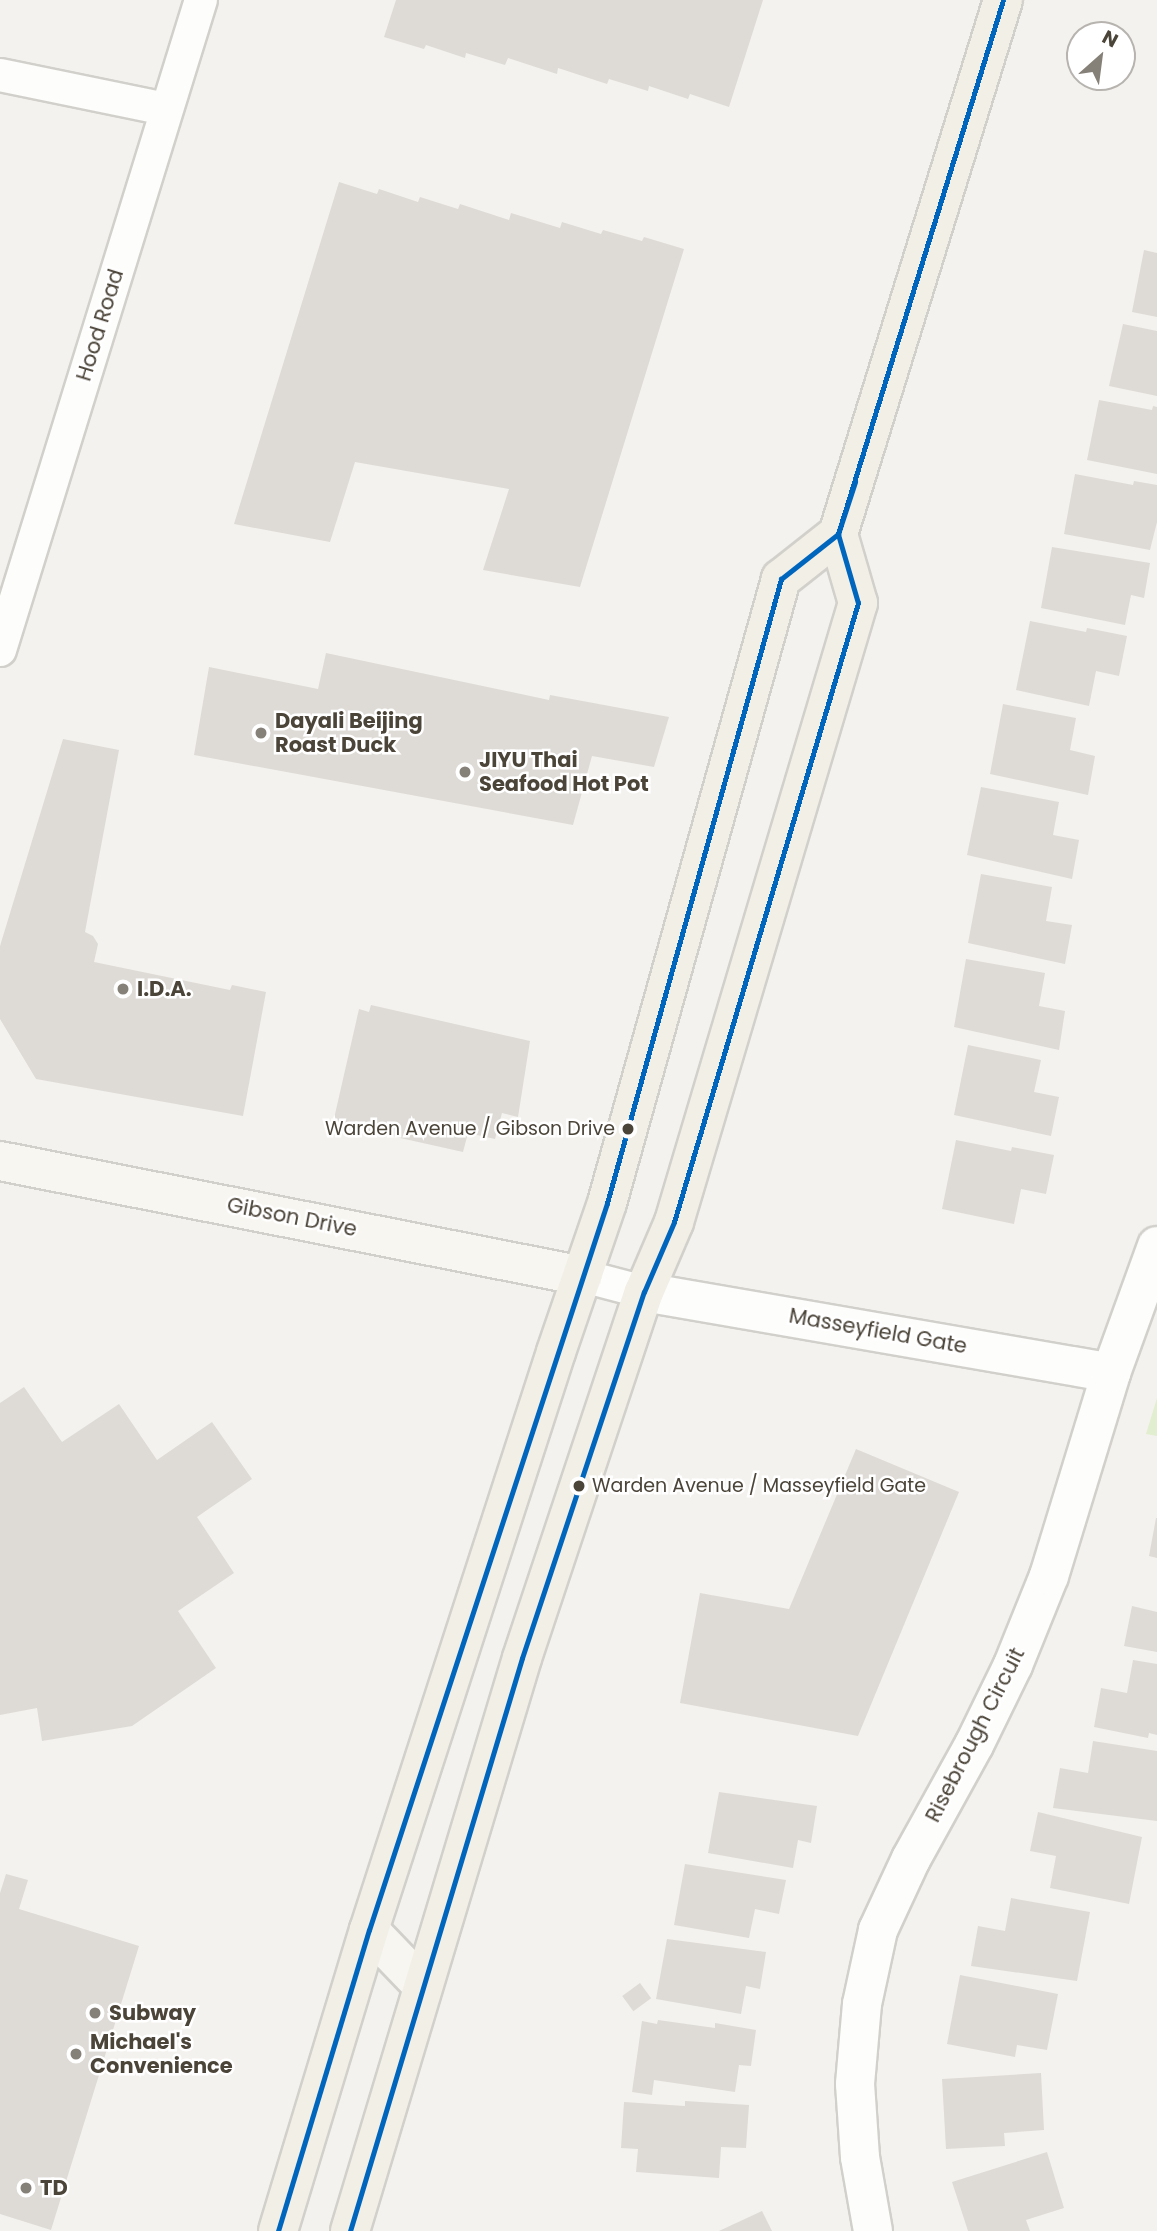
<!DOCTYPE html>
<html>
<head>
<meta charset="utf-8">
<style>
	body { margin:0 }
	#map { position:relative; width:1157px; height:2231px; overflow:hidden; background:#f4f2ee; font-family:Poppins,sans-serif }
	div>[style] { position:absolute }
	.green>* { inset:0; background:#e1eecf }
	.building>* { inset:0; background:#dedbd6; transform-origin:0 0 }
	.roads { filter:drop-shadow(2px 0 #d2d0cb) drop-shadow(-2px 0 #d2d0cb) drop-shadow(0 2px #d2d0cb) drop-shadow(0 -2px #d2d0cb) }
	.minor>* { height:32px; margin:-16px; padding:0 16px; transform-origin:16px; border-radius:16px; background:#fdfdfc }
	.tertiary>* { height:38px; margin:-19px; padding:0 19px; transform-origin:19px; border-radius:19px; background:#fdfdfc }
	.secondary>* { height:38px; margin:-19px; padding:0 19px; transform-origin:19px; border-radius:19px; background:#f7f6f1 }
	.primary>* { height:38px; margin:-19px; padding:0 19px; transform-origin:19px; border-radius:19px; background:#f2efe6 }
	.bus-1>* { height:5px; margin:-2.5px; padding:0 2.5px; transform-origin:2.5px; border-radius:2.5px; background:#0065bd }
	.dots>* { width:19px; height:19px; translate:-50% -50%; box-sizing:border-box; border:4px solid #fff; border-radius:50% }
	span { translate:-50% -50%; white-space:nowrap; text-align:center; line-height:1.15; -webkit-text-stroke:5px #fff; paint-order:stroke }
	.bus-label { font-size:19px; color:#4b4439 }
	.right { translate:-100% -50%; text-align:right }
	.left { translate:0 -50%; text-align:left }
	.street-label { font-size:21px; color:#4b4439 }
	.poi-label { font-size:21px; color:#4b4439; font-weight:700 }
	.north { position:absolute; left:1066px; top:21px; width:70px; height:70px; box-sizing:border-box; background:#fff; border:2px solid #b7b4b0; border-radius:50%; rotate:28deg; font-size:19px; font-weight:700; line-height:28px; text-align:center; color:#4b4439 }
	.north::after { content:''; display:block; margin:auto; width:24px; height:32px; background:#868178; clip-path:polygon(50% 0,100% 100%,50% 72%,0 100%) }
</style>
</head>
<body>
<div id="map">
	<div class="green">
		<div style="clip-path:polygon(1157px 1398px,1157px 1436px,1146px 1434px)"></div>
	</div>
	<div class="building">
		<div style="clip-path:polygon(396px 0,763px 0,729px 107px,690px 94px,688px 99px,649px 86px,648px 91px,609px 79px,607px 84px,558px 68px,557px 74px,508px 58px,505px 65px,466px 53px,465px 58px,426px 45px,424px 49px,384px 37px)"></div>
		<div style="clip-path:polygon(339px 182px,377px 194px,379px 189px,418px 202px,420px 197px,458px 209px,460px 204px,509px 220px,511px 213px,560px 228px,562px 222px,601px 234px,603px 230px,642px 241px,644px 237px,684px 249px,580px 587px,483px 570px,509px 489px,355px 462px,330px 542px,234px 524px)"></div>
		<div style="clip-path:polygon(1144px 250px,1157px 253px,1157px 317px,1132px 312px)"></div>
		<div style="clip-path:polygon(1123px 324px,1157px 331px,1157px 396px,1109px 386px)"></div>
		<div style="clip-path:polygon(1099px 400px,1152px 410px,1153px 406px,1157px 407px,1157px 474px,1087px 460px)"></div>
		<div style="clip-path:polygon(1075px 474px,1133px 485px,1134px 481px,1157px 485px,1157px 522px,1150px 550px,1064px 534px)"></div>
		<div style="clip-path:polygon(1052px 547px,1150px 563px,1144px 598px,1131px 595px,1125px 625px,1041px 608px)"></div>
		<div style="clip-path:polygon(1030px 621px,1086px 632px,1087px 628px,1127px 636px,1119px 676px,1096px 671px,1089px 706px,1016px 690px)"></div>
		<div style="clip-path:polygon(326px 653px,549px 700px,550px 695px,669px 717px,654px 767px,592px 756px,573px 825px,194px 755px,209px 667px,318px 689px)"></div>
		<div style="clip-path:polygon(1003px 704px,1076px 718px,1070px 750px,1095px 756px,1088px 795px,990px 774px)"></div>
		<div style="clip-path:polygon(63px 739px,119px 750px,85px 932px,93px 936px,98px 944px,94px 962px,230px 990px,232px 985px,266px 992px,243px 1116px,36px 1079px,0 1019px,0 946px)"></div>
		<div style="clip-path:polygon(981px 787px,1059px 802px,1053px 835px,1079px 840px,1072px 879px,967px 855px)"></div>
		<div style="clip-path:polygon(981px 874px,1052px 887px,1046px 921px,1072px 925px,1065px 964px,968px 943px)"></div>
		<div style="clip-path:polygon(966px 959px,1045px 973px,1039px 1006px,1065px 1011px,1059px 1050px,954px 1027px)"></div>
		<div style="clip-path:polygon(371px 1005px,530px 1041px,518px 1117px,502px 1113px,495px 1139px,468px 1133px,463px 1152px,333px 1123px,359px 1009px,369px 1012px)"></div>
		<div style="clip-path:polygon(968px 1045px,1041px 1060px,1034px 1092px,1059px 1097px,1051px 1136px,954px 1115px)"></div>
		<div style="clip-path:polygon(956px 1140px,1011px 1151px,1012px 1147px,1054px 1155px,1046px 1194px,1021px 1189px,1014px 1224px,942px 1209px)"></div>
		<div style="clip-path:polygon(24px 1387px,62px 1442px,119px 1404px,157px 1460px,212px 1422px,252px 1479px,197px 1517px,234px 1573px,178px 1611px,216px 1668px,132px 1726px,42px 1741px,37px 1708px,0 1715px,0 1403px)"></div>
		<div style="clip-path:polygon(856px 1449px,959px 1492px,858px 1736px,680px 1703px,700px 1593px,789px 1609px)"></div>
		<div style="clip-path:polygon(1156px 1518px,1157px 1518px,1157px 1558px,1149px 1556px)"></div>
		<div style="clip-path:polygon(1132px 1606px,1157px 1612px,1157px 1652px,1124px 1646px)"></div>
		<div style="clip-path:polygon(1133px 1660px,1157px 1664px,1157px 1735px,1149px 1733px,1148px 1738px,1094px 1727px,1101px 1688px,1127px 1693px)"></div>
		<div style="clip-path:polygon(1093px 1741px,1157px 1751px,1157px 1821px,1053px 1808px,1060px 1768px,1088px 1773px)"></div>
		<div style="clip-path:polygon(719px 1792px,817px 1806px,811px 1843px,798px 1840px,793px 1868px,708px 1853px)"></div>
		<div style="clip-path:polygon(1038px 1812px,1142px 1837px,1129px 1904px,1050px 1888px,1056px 1856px,1030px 1851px)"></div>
		<div style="clip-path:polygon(685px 1864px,786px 1880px,779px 1914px,755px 1909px,749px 1938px,674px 1925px)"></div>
		<div style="clip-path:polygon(6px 1874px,28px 1880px,19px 1909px,139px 1946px,51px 2230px,0 2214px,0 1893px)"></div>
		<div style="clip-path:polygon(1011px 1898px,1090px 1912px,1077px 1981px,971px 1966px,978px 1926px,1005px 1931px)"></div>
		<div style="clip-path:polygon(667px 1939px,766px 1952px,760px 1989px,746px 1986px,741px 2014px,656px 1999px)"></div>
		<div style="clip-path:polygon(960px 1975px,1058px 1994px,1047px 2050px,1017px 2045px,1015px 2057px,947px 2044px)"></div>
		<div style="left:640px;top:1983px;width:19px;height:22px;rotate:54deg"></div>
		<div style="clip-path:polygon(658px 2020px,715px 2028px,715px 2023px,756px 2030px,751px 2066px,739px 2065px,735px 2092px,654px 2080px,652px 2095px,632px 2092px,642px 2021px,657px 2024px)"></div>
		<div style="clip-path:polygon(1041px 2073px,1044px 2130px,1004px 2133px,1005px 2146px,946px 2149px,942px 2079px)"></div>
		<div style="clip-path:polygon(685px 2101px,749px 2105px,746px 2148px,721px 2147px,719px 2178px,636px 2172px,638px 2149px,621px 2148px,624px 2102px,685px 2106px)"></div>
		<div style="clip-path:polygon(1047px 2152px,1064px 2208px,1026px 2220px,1030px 2231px,968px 2231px,952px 2182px)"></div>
		<div style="clip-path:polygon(762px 2211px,772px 2231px,719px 2231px)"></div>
	</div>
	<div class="roads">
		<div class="minor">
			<div style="left:0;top:75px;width:169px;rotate:11.6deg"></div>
			<div style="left:0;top:650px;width:680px;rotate:-72.82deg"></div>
			<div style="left:583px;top:1276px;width:63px;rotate:14.7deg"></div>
		</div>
		<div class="tertiary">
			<div style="left:644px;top:1292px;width:474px;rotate:9.8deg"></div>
			<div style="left:873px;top:2231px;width:75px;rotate:-100deg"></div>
			<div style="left:860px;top:2157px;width:73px;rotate:-93.9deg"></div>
			<div style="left:855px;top:2084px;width:80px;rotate:-85deg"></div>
			<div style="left:862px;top:2004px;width:76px;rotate:-77.8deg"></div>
			<div style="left:878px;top:1930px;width:78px;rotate:-65.1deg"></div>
			<div style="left:911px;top:1859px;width:130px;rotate:-61.1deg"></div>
			<div style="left:974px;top:1745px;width:89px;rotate:-64deg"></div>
			<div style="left:1013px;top:1665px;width:96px;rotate:-68deg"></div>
			<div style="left:1049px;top:1576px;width:212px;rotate:-73deg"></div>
			<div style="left:1111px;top:1373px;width:135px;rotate:-70.1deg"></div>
		</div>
		<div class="secondary">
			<div style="left:0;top:1161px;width:594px;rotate:11.16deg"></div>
			<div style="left:369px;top:1930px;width:76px;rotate:46.1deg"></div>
		</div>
		<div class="primary">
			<div style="left:278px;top:2231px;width:314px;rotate:-73.2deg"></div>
			<div style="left:369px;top:1930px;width:607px;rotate:-72.07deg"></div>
			<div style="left:556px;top:1352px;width:157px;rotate:-71.1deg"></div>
			<div style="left:607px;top:1203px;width:648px;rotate:-74.42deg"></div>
			<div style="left:781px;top:579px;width:73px;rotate:-38.3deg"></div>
			<div style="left:350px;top:2231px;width:598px;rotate:-73.29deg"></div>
			<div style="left:522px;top:1658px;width:386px;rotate:-71.6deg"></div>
			<div style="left:644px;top:1292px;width:76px;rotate:-66.8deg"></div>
			<div style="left:674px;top:1222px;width:646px;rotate:-73.45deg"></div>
			<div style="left:858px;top:603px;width:72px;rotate:-106.2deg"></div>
			<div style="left:838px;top:534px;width:559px;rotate:-72.83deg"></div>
		</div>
	</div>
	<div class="bus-1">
		<div style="left:278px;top:2231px;width:314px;rotate:-73.2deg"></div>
		<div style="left:369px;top:1930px;width:765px;rotate:-71.87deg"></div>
		<div style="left:607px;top:1203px;width:648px;rotate:-74.42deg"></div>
		<div style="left:781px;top:579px;width:73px;rotate:-38.3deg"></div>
		<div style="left:838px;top:534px;width:559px;rotate:-72.83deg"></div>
		<div style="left:350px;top:2231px;width:598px;rotate:-73.29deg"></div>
		<div style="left:522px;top:1658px;width:386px;rotate:-71.6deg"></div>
		<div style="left:644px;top:1292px;width:76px;rotate:-66.8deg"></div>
		<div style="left:674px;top:1222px;width:646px;rotate:-73.45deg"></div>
		<div style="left:858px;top:603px;width:72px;rotate:-106.2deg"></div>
		<div style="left:838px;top:534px;width:55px;rotate:-71.9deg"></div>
	</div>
	<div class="dots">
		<div style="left:261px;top:733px;background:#868178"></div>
		<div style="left:465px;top:772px;background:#868178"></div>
		<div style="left:123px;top:989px;background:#868178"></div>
		<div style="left:628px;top:1129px;background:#4b4439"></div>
		<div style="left:579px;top:1486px;background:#4b4439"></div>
		<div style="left:95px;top:2013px;background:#868178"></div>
		<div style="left:76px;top:2054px;background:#868178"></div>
		<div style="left:26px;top:2188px;background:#868178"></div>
	</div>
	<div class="bus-label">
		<span class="right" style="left:615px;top:1129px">Warden Avenue / Gibson Drive</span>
		<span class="left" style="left:592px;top:1486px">Warden Avenue / Masseyfield Gate</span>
	</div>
	<div class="street-label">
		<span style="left:100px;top:325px;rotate:-73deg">Hood Road</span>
		<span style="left:292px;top:1217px;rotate:11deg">Gibson Drive</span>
		<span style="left:878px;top:1331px;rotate:10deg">Masseyfield Gate</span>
		<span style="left:975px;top:1735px;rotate:-63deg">Risebrough Circuit</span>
	</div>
	<div class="poi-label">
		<span class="left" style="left:275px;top:733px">Dayali Beijing<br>Roast Duck</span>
		<span class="left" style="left:479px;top:772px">JIYU Thai<br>Seafood Hot Pot</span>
		<span class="left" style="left:137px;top:989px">I.D.A.</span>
		<span class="left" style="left:109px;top:2013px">Subway</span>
		<span class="left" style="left:90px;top:2054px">Michael's<br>Convenience</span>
		<span class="left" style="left:40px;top:2188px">TD</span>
	</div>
	<div class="north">N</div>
</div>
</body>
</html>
